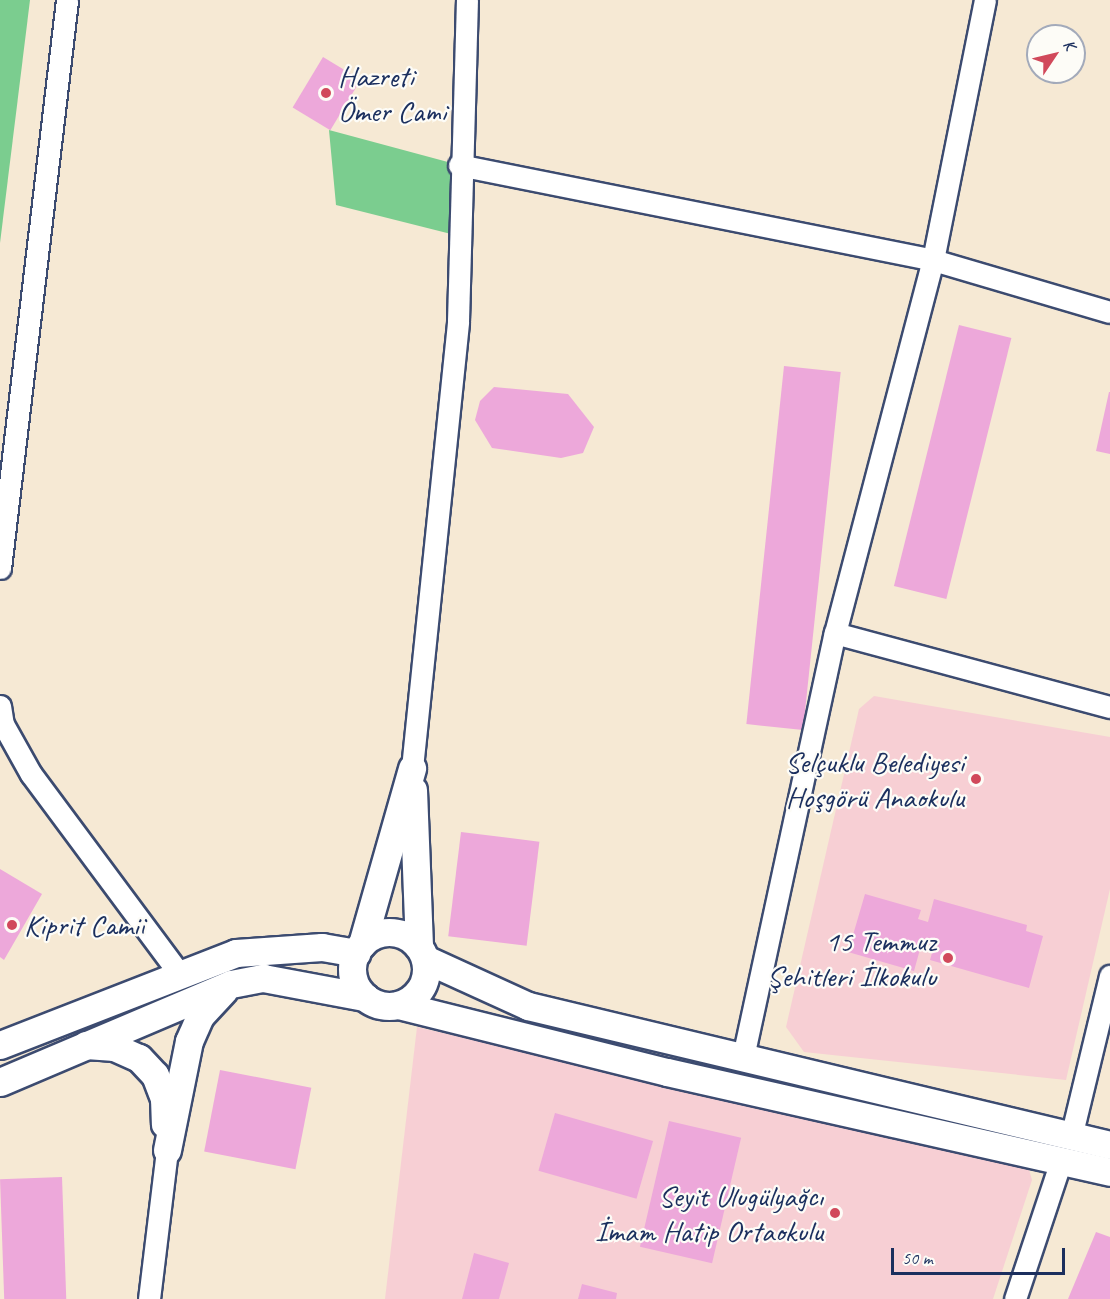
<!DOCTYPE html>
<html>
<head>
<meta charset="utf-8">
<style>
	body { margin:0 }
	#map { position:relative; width:1110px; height:1299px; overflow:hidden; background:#f6e9d4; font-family:Caveat,sans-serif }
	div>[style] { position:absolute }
	.built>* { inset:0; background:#f7cfd4 }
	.green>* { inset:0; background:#7bcd8f }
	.building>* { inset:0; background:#eda8da; transform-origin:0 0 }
	.roads { filter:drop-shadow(2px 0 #3c4b70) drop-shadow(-2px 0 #3c4b70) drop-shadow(0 2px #3c4b70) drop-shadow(0 -2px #3c4b70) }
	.minor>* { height:21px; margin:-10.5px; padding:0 10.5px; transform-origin:10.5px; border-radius:10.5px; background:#fff }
	.tertiary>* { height:27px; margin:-13.5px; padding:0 13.5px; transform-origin:13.5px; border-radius:13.5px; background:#fff }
	.tertiary>.ring { margin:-13.5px; padding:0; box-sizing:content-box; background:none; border:27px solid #fff; border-radius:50% }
	.dots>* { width:16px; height:16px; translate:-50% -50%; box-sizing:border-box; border:3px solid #fdfcf7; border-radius:50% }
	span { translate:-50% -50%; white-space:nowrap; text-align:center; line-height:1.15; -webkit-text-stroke:4.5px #fdfcf7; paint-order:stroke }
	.poi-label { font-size:30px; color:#1b2f5e }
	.left { translate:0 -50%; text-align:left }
	.right { translate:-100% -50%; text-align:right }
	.north { position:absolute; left:1026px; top:24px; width:60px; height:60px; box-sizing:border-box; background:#fdfcf7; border:2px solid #a3aaba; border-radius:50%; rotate:55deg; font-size:16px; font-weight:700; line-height:24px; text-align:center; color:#1b2f5e }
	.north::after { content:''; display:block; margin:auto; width:21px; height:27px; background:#d1495b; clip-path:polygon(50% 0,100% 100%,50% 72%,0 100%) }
	.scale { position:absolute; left:891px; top:1248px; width:174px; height:27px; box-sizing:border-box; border:3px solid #1b2f5e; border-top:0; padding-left:8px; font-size:18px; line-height:21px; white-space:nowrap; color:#1b2f5e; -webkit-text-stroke:4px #fdfcf7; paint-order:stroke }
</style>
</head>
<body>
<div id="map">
	<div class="built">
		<div style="clip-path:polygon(874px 696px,1110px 737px,1110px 889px,1066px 1080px,804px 1052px,786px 1027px,859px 709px)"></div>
		<div style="clip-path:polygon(417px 1027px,1028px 1166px,1032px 1180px,993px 1299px,385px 1299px)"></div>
	</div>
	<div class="green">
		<div style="clip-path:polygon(0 0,30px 0,0 243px)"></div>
		<div style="clip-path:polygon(329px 130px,459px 165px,459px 236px,336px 205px)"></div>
	</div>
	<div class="building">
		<div style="left:323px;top:57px;width:44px;height:59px;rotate:31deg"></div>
		<div style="left:959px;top:325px;width:54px;height:269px;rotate:14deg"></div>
		<div style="left:784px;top:366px;width:57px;height:360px;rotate:6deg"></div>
		<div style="clip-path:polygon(494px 387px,568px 394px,594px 427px,583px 453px,561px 458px,492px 448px,475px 420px,480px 401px)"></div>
		<div style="clip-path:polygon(1109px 392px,1110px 392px,1110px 454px,1096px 451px)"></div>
		<div style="left:461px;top:832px;width:79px;height:105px;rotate:7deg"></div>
		<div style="clip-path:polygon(0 869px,42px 894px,4px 960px,0 957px)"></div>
		<div style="clip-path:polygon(865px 894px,921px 910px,918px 919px,928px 922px,934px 899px,1027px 925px,1026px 931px,1043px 936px,1029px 988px,930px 960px,934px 946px,922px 942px,914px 971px,848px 952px)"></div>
		<div style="left:220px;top:1070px;width:93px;height:83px;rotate:11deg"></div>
		<div style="left:555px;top:1113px;width:102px;height:60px;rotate:16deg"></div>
		<div style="left:669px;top:1121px;width:74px;height:129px;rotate:13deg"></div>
		<div style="left:62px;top:1177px;width:122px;height:62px;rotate:88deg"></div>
		<div style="clip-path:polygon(1096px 1232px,1110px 1237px,1110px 1299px,1068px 1299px)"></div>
		<div style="clip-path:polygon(474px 1253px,509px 1263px,499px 1299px,462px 1299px)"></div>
		<div style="clip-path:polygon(582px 1284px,617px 1293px,616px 1299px,578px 1299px)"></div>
	</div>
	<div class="roads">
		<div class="minor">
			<div style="left:459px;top:165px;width:483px;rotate:11.3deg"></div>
			<div style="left:933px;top:260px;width:184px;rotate:16.4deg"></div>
			<div style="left:0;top:568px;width:572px;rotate:-83.27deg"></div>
			<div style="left:835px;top:633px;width:285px;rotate:15.1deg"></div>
			<div style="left:0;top:706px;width:18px;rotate:81deg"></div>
			<div style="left:3px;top:724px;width:57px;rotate:60.8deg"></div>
			<div style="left:31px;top:774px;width:247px;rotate:53.4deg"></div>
			<div style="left:412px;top:768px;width:449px;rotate:-84.1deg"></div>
			<div style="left:458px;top:321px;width:321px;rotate:-88.4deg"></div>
			<div style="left:743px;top:1057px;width:434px;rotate:-77.8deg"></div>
			<div style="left:835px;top:633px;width:386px;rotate:-75.3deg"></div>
			<div style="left:933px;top:260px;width:265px;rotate:-78.7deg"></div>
			<div style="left:1071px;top:1137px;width:166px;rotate:-76.4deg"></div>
			<div style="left:149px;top:1299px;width:150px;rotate:-83.1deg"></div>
			<div style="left:1015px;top:1299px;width:145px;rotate:-71.6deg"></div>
		</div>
		<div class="tertiary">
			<div style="left:413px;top:790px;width:157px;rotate:87.8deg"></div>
			<div class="ring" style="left:352px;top:932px;width:47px;height:47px"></div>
			<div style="left:362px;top:944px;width:183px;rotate:-74.1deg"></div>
			<div style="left:425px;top:959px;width:113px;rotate:24.5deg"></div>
			<div style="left:528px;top:1006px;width:598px;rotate:13.43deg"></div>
			<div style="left:398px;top:1005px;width:277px;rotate:14deg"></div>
			<div style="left:667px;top:1072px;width:454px;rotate:12.7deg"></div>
			<div style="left:0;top:1045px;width:253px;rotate:-21.3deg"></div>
			<div style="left:236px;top:953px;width:86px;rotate:-4deg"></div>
			<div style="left:322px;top:947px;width:35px;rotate:10deg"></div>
			<div style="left:86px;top:1045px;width:28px;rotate:4deg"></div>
			<div style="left:114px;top:1047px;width:27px;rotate:24deg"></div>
			<div style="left:139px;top:1058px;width:23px;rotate:47deg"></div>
			<div style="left:155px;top:1075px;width:25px;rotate:69deg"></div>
			<div style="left:164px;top:1098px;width:26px;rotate:88deg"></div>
			<div style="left:0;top:1082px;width:251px;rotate:-23deg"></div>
			<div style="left:231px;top:984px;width:33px;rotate:-11deg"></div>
			<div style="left:263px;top:978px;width:104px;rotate:10.6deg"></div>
			<div style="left:167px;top:1150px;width:111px;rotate:-78.6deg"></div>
			<div style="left:189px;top:1041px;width:27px;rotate:-66deg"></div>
			<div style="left:200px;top:1016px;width:34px;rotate:-47deg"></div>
		</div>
	</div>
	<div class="dots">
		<div style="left:326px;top:93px;background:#d1495b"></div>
		<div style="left:976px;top:779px;background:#d1495b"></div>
		<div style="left:12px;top:925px;background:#d1495b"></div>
		<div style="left:948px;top:958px;background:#d1495b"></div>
		<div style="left:835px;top:1213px;background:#d1495b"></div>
	</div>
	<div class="poi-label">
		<span class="left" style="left:338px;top:93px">Hazreti<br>Ömer Cami</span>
		<span class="right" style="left:964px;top:779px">Selçuklu Belediyesi<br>Hoşgörü Anaokulu</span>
		<span class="left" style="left:24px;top:925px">Kiprit Camii</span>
		<span class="right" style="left:936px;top:958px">15 Temmuz<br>Şehitleri İlkokulu</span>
		<span class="right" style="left:823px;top:1213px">Seyit Ulugülyağcı<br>İmam Hatip Ortaokulu</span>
	</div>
	<div class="north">K</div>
	<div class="scale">50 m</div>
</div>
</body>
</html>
